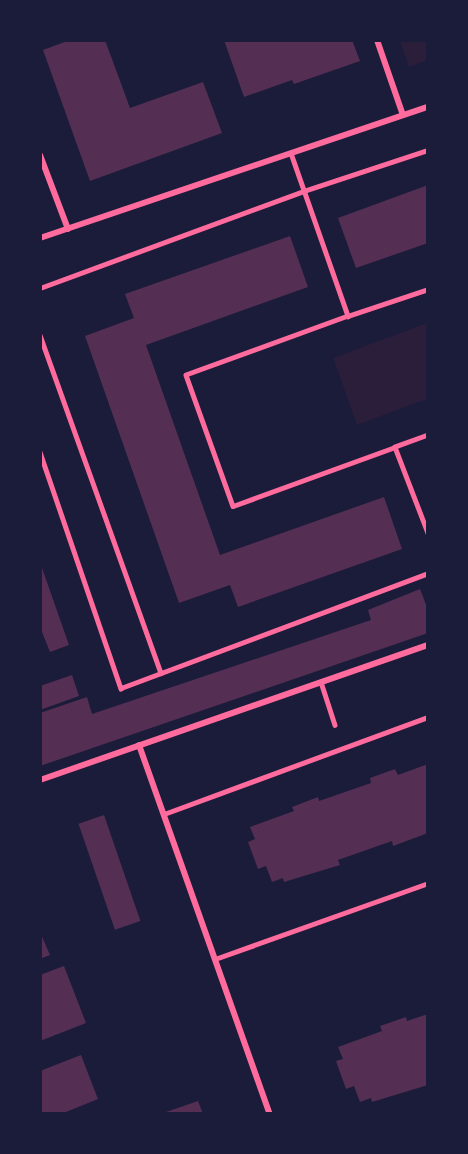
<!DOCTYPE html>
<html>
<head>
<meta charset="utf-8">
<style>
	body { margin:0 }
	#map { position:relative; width:468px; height:1154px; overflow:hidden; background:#1b1b3a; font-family:Rubik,sans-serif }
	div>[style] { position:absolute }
	.green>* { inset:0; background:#2a1e3b }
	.building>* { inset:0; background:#542f53; transform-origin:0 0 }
	.service>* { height:4.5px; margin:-2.25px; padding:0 2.25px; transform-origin:2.25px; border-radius:2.25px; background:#ff6b9d }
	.minor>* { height:6px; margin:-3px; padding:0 3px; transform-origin:3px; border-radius:3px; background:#ff6b9d }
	span { translate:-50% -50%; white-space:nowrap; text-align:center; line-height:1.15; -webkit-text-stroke:4.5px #1b1b3a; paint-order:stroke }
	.frame { position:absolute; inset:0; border:42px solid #1b1b3a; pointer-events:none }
</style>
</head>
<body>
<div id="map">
	<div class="green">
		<div style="clip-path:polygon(400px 41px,427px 41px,427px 60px,409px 67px)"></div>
		<div style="clip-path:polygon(427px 323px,427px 399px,357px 425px,333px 358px)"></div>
	</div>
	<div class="building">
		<div style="clip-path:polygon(70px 40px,105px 40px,130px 108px,203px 82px,222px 133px,90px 181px,43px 50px)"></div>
		<div style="clip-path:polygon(224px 40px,352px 40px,360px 61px,294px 84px,292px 80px,244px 97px)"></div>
		<div style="clip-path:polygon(428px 185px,428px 243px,356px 268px,338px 218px)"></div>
		<div style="clip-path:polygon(290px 236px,308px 287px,146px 345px,220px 555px,384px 497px,402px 549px,238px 607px,230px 585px,179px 603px,85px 336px,134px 318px,125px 294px)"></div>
		<div style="clip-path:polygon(41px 565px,69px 645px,50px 652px,40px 627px)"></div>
		<div style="clip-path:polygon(420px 589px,428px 610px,428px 633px,40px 766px,40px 713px,87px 697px,92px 714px,371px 620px,368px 610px)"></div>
		<div style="clip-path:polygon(72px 675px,79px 696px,40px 710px,40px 686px)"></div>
		<div style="clip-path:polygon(428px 764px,428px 833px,393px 846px,392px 841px,338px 860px,340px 865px,284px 882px,283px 878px,272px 882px,266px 866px,258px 869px,248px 842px,255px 839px,250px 827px,294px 811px,292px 807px,318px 797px,319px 801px,371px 783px,370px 778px,395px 769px,398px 775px)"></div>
		<div style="left:104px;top:815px;width:112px;height:27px;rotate:71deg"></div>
		<div style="clip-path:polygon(40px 932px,50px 955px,40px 959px)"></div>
		<div style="clip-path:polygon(64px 966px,86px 1023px,40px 1041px,40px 975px)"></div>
		<div style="clip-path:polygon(428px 1014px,428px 1085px,372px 1102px,371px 1098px,360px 1102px,354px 1086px,346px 1089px,336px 1061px,343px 1059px,338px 1047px,382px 1031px,380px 1026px,406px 1017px,407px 1021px)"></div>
		<div style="clip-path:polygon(81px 1055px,98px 1099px,61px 1114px,43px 1114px,40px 1106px,40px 1071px)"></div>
		<div style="clip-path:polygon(198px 1101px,203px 1114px,163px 1114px,163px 1113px)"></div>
	</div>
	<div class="service">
		<div style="left:291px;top:153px;width:173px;rotate:70.7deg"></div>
		<div style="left:348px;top:316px;width:84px;rotate:-18.6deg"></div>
		<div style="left:40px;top:288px;width:281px;rotate:-20.2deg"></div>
		<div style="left:304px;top:191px;width:131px;rotate:-18.3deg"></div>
		<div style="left:348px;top:316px;width:172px;rotate:160deg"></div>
		<div style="left:186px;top:375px;width:139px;rotate:70.3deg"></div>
		<div style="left:233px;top:506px;width:172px;rotate:-20deg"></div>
		<div style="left:40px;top:335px;width:359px;rotate:70.3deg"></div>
		<div style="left:428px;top:435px;width:35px;rotate:160deg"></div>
		<div style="left:395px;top:447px;width:92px;rotate:69deg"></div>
		<div style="left:40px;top:452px;width:250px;rotate:71.1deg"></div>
		<div style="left:121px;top:688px;width:328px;rotate:-20.5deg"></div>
		<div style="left:321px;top:682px;width:45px;rotate:72deg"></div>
		<div style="left:164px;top:814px;width:281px;rotate:-20.2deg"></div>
		<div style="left:215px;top:959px;width:226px;rotate:-19.6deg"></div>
	</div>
	<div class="minor">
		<div style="left:377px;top:40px;width:79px;rotate:70.9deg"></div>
		<div style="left:40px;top:155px;width:79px;rotate:69.3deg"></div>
		<div style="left:40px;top:238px;width:410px;rotate:-18.7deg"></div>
		<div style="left:139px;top:745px;width:392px;rotate:70.5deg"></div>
		<div style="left:40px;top:780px;width:411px;rotate:-19.2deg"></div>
	</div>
	<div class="frame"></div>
</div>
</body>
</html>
